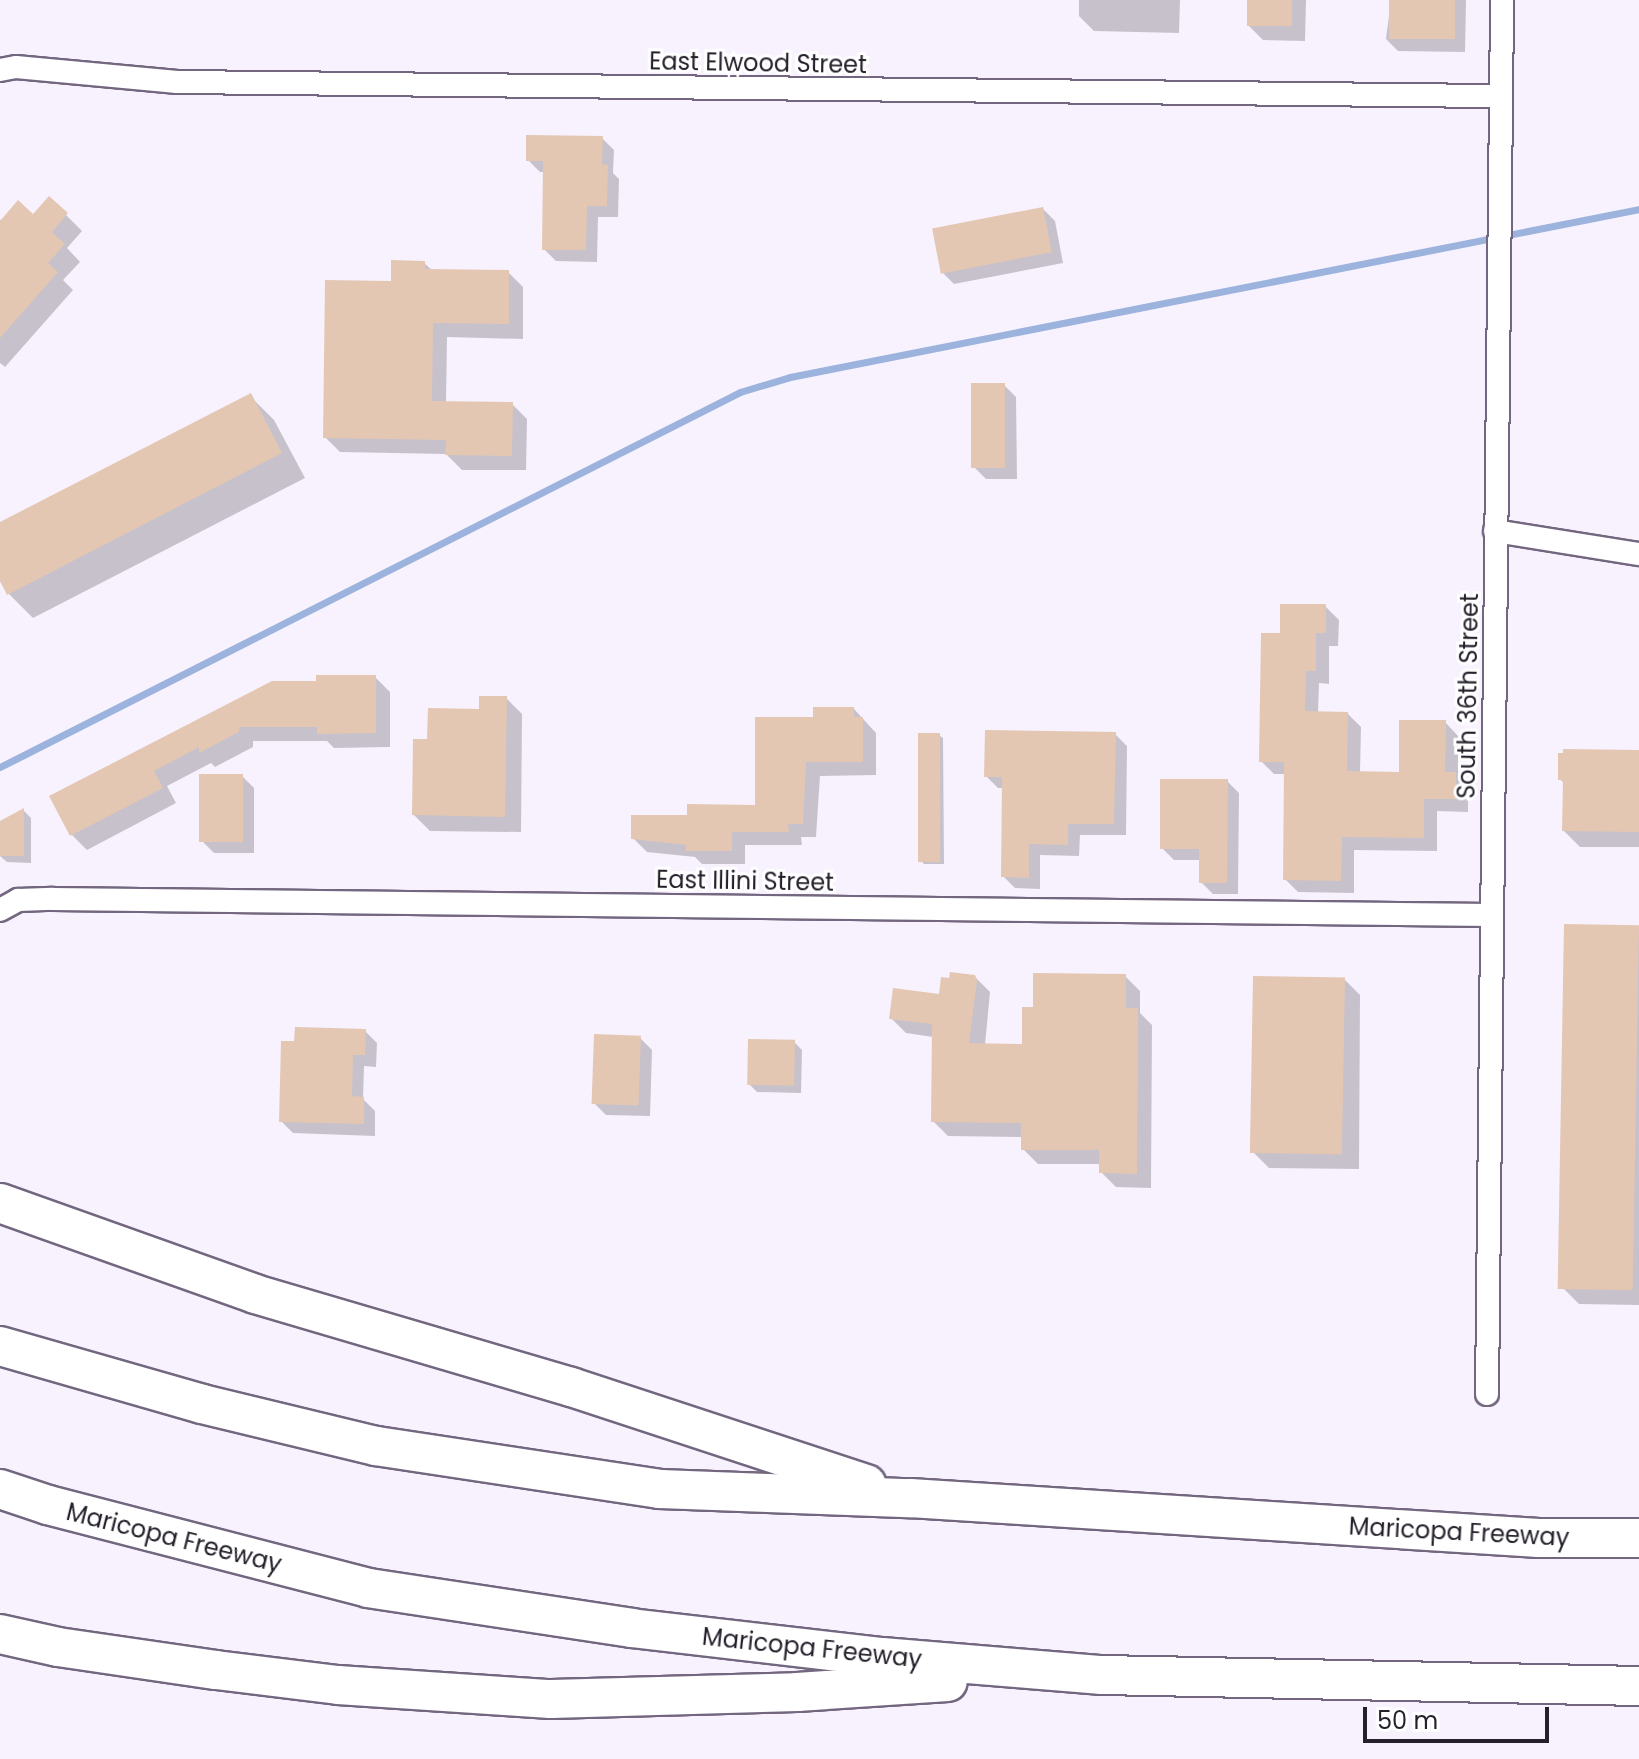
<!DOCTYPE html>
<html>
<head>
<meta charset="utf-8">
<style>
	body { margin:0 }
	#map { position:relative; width:1639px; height:1759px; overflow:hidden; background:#f8f2fe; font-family:Poppins,sans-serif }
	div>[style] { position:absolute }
	.shadow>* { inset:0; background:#0003 }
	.stream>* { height:7px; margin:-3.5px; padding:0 3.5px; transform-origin:3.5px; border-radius:3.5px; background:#9bb3dd }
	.building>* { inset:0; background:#e3c7b3; transform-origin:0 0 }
	.roads { filter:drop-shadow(2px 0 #736780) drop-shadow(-2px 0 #736780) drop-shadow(0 2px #736780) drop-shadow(0 -2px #736780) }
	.minor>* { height:22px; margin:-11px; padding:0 11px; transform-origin:11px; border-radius:11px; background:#fff }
	.motorway>* { height:38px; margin:-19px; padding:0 19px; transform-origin:19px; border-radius:19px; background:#fff }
	span { translate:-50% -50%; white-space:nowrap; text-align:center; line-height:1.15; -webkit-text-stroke:6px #fff; paint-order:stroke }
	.street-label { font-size:24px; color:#25202b }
	.scale { position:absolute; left:1363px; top:1707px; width:186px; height:36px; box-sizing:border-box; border:4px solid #25202b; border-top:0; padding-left:10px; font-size:24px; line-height:28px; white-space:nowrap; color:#25202b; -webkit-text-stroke:6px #fff; paint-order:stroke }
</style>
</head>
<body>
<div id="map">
	<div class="shadow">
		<div style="clip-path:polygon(1079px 0,1180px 0,1179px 33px,1094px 31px,1079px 16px)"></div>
		<div style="clip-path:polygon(1249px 0,1306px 0,1305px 41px,1263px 40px,1248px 25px)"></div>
		<div style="clip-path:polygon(1391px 0,1466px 0,1465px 52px,1398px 51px,1386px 39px)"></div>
		<div style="clip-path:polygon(602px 138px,614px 150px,613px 173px,619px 179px,618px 217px,598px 217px,597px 262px,556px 261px,544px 249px,545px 172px,540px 172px,528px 160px)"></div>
		<div style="clip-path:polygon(1043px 209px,1055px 221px,1063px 263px,954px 284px,942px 272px)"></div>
		<div style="clip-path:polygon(66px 215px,82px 231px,67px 248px,80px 262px,63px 280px,73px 290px,5px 367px,0 363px,0 220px)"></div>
		<div style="clip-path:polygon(424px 263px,433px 271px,508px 272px,523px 287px,523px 339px,447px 337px,446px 403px,512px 404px,527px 419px,526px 470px,462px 470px,446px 454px,340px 452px,325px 437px,393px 283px)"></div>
		<div style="clip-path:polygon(1004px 385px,1016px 397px,1017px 479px,986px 479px,974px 467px)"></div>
		<div style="clip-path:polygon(250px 396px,274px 420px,305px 478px,33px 618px,9px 594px,0 581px,0 525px)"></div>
		<div style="clip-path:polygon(1325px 606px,1339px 620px,1338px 646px,1329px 646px,1329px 684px,1319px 683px,1318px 713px,1348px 714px,1361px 727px,1360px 773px,1401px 774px,1445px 722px,1458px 736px,1458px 777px,1468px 788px,1468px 812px,1437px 811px,1437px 851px,1354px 850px,1354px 893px,1298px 892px,1285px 879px,1286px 774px,1274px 774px,1261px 761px,1282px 635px)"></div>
		<div style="clip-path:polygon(375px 677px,390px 692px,390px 747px,334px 748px,327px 741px,253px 741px,253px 747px,215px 767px,211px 763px,167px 786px,176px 803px,87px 850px,72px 835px,52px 797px,318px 683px)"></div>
		<div style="clip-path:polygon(506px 698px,522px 714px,521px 832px,430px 831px,414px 815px,429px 741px)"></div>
		<div style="clip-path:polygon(854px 709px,876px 733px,876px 775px,820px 776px,816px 837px,801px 837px,802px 845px,745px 845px,745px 864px,702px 864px,695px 857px,647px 852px,633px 838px,689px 817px,757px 807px,815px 719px)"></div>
		<div style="clip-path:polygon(1115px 734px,1127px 746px,1126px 835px,1080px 835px,1079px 856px,1040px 855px,1040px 889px,1015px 888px,1003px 876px,1004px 788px,998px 788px,986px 776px)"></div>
		<div style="clip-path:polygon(939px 735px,943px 738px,944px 864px,924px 864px,921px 861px)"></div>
		<div style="clip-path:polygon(1639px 752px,1639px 847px,1580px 847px,1564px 831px,1565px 784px,1560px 779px)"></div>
		<div style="clip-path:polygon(242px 776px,254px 788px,254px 853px,214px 853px,202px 841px)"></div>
		<div style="clip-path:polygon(1227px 781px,1239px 793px,1238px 894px,1213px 894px,1201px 882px,1201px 860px,1174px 860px,1162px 848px)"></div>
		<div style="clip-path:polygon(24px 811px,31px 818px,31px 863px,7px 862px,0 856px,0 823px)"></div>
		<div style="clip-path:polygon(1639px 927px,1639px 1305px,1579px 1304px,1563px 1288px)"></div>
		<div style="clip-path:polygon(974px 976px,990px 992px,985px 1045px,1024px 1046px,1035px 1009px,1125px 976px,1140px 991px,1140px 1013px,1152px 1025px,1151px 1188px,1116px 1187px,1101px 1172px,1101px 1164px,1038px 1164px,1023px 1149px,1023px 1137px,948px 1136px,933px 1121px,933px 1037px,906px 1033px,891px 1018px)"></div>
		<div style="clip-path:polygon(1344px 979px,1360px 995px,1359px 1169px,1269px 1168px,1253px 1152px)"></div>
		<div style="clip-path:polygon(365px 1031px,377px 1043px,376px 1067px,364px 1066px,363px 1099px,375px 1111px,375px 1136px,293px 1133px,281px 1121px)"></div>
		<div style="clip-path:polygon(640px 1038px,652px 1050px,650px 1116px,606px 1115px,594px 1103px)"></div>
		<div style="clip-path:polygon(794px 1042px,802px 1050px,801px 1093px,757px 1092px,749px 1084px)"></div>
	</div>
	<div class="stream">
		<div style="left:0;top:767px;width:830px;rotate:-26.87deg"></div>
		<div style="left:740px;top:392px;width:52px;rotate:-16.7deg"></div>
		<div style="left:790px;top:377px;width:865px;rotate:-11.19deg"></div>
	</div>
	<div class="building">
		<div style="left:1247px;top:0;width:45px;height:26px"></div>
		<div style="left:1389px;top:0;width:66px;height:39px"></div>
		<div style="clip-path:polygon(526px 135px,603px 136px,602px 164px,608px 165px,607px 206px,587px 206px,586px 250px,542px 250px,543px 161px,526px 161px)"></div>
		<div style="clip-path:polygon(49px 196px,68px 213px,52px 232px,65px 244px,48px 263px,58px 272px,0 338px,0 221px,18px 200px,33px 214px)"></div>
		<div style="left:1043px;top:207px;width:46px;height:113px;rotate:79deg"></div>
		<div style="clip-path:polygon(391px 260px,425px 261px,425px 269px,509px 270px,509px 324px,433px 323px,432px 401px,513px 402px,512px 456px,445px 455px,446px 440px,323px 438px,325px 280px,391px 281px)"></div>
		<div style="left:971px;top:383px;width:34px;height:85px"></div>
		<div style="clip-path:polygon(251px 393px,282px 453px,7px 595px,0 581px,0 522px)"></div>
		<div style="clip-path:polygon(1280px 604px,1326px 604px,1326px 633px,1316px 633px,1316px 671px,1306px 671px,1305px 711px,1348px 712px,1347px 771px,1399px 772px,1399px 720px,1446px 720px,1445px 772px,1456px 772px,1456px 799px,1424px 799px,1424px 838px,1342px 837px,1341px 881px,1283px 880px,1284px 762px,1259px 762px,1261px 633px,1280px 633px)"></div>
		<div style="clip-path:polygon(316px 675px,376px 675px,376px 733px,317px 734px,317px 727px,239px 727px,239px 732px,199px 753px,199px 747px,154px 771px,163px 788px,70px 836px,49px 796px,272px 681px,316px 681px)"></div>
		<div style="clip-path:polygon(479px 696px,507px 696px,505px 817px,412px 815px,413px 739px,427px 739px,428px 708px,479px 709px)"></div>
		<div style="clip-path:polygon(813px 707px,854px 707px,854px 717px,863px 717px,863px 762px,806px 762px,803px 824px,788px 824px,789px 832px,732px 832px,732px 851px,686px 851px,686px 845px,631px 839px,631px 815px,687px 815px,687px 804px,755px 805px,755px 717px,813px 717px)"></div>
		<div style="clip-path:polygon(985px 730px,1116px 732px,1114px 824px,1068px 824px,1068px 845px,1029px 844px,1029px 878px,1001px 877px,1002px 777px,984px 777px)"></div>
		<div style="left:918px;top:733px;width:22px;height:129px"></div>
		<div style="clip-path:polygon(1563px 749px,1639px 750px,1639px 832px,1562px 831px,1563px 780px,1558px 780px,1558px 753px,1563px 753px)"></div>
		<div style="left:199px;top:774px;width:44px;height:68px"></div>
		<div style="clip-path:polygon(1160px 779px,1228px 779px,1227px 883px,1199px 883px,1199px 849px,1160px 849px)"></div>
		<div style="clip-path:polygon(24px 808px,24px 856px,0 856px,0 821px)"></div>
		<div style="left:1564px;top:924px;width:75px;height:365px;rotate:1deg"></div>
		<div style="clip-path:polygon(950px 972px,975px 975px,977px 980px,969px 1043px,1022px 1044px,1022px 1007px,1033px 1007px,1033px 973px,1126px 974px,1126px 1008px,1138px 1008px,1137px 1174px,1099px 1173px,1099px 1150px,1021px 1150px,1021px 1123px,931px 1122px,932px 1024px,889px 1019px,893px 988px,939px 994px,941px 977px,949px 978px)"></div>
		<div style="left:1253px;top:976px;width:92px;height:177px;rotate:1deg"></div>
		<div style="clip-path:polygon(295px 1027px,366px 1029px,365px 1055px,353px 1055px,352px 1096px,364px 1097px,364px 1124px,279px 1122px,281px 1041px,294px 1041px)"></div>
		<div style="left:594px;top:1034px;width:47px;height:70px;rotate:2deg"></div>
		<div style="left:748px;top:1039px;width:47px;height:46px;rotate:1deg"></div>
	</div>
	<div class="roads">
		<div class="minor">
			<div style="left:0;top:70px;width:16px;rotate:-11deg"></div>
			<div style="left:16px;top:67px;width:162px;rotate:5.3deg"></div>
			<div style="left:177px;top:82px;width:1324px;rotate:0.61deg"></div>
			<div style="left:1495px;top:531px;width:146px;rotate:9.1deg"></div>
			<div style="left:0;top:910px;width:21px;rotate:-29deg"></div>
			<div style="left:18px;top:900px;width:35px;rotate:-2deg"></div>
			<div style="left:53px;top:899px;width:1438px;rotate:0.64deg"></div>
			<div style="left:1487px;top:1394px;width:1394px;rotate:-89.38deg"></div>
		</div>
		<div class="motorway">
			<div style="left:0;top:1203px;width:271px;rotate:19.6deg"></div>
			<div style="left:255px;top:1294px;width:329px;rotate:16.4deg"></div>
			<div style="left:571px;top:1387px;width:311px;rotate:18.2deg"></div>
			<div style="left:0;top:1346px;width:210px;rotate:16deg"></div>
			<div style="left:202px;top:1404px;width:179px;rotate:13.6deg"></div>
			<div style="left:376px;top:1446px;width:286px;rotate:8.6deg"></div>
			<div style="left:659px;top:1489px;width:251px;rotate:2.1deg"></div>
			<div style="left:910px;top:1498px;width:630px;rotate:3.64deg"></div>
			<div style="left:1539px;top:1538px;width:100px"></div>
			<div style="left:0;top:1489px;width:51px;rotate:18.4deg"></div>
			<div style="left:48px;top:1505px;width:331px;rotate:14.5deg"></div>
			<div style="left:368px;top:1588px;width:266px;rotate:8.6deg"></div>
			<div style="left:631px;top:1628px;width:253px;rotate:6.6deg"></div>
			<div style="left:882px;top:1657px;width:221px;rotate:4.7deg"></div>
			<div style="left:1102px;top:1675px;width:537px;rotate:1.17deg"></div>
			<div style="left:0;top:1634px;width:59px;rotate:12.6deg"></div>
			<div style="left:58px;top:1647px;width:160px;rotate:8.3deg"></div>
			<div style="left:216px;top:1670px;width:123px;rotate:7deg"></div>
			<div style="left:338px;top:1685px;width:213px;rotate:3.8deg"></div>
			<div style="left:551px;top:1699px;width:246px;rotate:-1.6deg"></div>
			<div style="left:797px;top:1692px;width:151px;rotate:-3.8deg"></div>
		</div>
	</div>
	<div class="street-label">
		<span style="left:758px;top:63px;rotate:1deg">East Elwood Street</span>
		<span style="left:1468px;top:696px;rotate:-89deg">South 36th Street</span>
		<span style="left:745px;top:881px;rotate:1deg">East Illini Street</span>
		<span style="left:1459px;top:1532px;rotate:3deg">Maricopa Freeway</span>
		<span style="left:174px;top:1538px;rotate:14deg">Maricopa Freeway</span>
		<span style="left:812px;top:1648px;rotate:6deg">Maricopa Freeway</span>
	</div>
	<div class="scale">50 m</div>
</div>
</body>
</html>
